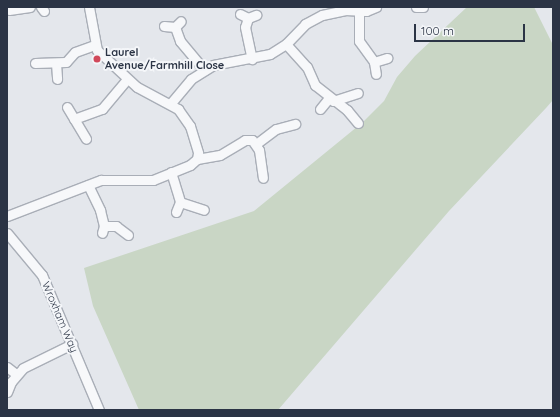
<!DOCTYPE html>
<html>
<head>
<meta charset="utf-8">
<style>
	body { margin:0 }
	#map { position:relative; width:560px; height:417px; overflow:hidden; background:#e4e7ec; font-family:Quicksand,sans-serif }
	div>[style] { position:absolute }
	.green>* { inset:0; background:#c9d6c5 }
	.roads { filter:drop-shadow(1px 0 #a9aeb7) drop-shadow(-1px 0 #a9aeb7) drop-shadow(0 1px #a9aeb7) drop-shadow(0 -1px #a9aeb7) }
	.minor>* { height:9px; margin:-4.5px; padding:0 4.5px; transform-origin:4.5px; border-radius:4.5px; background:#f7f8fa }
	.dots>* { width:11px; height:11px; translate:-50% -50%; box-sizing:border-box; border:2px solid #f4f6f9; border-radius:50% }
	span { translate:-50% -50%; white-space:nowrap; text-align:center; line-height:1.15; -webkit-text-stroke:4px #f4f6f9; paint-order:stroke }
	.poi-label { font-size:11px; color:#2b3445; font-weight:700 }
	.left { translate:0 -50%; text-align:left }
	.street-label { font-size:11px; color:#2b3445 }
	.frame { position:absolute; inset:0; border:8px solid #2b3445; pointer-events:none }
	.scale { position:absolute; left:414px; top:24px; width:111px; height:18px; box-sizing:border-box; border:2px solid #2b3445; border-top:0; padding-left:5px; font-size:12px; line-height:14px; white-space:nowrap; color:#2b3445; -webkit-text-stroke:3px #f4f6f9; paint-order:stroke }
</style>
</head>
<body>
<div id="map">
	<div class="green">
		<div style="clip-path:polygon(467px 7px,534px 7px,553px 45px,553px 100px,546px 108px,449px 211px,278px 410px,139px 410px,93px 306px,84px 268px,254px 211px,363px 122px,384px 101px,397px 77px,415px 56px)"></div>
	</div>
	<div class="roads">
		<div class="minor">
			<div style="left:41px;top:7px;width:5px;rotate:53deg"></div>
			<div style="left:89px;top:7px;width:44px;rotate:79.5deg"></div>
			<div style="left:97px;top:50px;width:54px;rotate:42.8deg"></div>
			<div style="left:137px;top:87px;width:47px;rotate:28.2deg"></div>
			<div style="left:178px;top:109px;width:21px;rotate:55deg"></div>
			<div style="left:190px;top:126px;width:28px;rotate:73deg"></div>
			<div style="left:198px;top:153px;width:6px;rotate:99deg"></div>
			<div style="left:416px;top:7px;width:7px"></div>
			<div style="left:9px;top:10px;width:21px;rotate:-8deg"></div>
			<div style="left:359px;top:12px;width:29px;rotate:90deg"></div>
			<div style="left:359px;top:41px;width:26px;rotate:54deg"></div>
			<div style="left:374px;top:62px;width:12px;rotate:81deg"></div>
			<div style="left:240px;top:14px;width:9px;rotate:27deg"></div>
			<div style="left:248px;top:18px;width:9px;rotate:-21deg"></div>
			<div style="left:248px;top:18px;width:9px;rotate:108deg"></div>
			<div style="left:245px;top:27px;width:33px;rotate:78deg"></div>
			<div style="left:164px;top:26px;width:11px;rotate:5deg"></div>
			<div style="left:175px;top:27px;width:8px;rotate:-45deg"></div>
			<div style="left:175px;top:27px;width:15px;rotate:70deg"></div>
			<div style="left:180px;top:41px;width:38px;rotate:50deg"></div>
			<div style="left:286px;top:44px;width:31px;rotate:48deg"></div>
			<div style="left:307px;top:67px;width:20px;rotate:66deg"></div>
			<div style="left:315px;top:85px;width:41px;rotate:38deg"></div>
			<div style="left:347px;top:110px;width:17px;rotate:50deg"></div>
			<div style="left:374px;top:62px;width:14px;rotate:-17deg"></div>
			<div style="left:35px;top:63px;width:31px;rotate:-2deg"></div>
			<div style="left:66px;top:62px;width:13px;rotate:-48deg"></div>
			<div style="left:75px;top:52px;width:20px;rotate:-20deg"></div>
			<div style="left:56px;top:63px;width:16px;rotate:86deg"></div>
			<div style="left:333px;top:101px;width:26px;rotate:-18deg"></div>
			<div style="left:171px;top:103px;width:31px;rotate:-50deg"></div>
			<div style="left:191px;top:79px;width:26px;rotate:-32deg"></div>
			<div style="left:213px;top:65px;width:58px;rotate:-10.9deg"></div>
			<div style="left:270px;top:54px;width:19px;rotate:-32deg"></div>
			<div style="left:286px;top:44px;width:28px;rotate:-46deg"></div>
			<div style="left:305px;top:24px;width:19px;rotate:-28deg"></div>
			<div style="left:322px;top:15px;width:24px;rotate:-12deg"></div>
			<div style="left:345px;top:10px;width:21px;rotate:3deg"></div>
			<div style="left:366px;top:11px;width:11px;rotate:-22deg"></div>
			<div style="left:67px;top:107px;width:37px;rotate:59deg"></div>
			<div style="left:320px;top:109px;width:14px;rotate:-51deg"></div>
			<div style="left:74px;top:119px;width:30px;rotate:-20deg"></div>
			<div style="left:102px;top:109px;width:39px;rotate:-50deg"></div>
			<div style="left:256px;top:144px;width:25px;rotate:-37deg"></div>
			<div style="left:276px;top:129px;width:20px;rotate:-15deg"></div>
			<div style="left:171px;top:172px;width:31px;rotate:73deg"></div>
			<div style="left:88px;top:185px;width:28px;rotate:64deg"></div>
			<div style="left:100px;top:210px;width:16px;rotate:76deg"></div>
			<div style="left:104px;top:226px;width:7px;rotate:106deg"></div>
			<div style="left:176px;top:212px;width:11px;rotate:-68deg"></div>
			<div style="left:180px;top:202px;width:25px;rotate:18deg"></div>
			<div style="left:7px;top:216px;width:101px;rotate:-21deg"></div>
			<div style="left:101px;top:180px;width:52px"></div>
			<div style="left:153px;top:180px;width:40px;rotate:-22deg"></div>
			<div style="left:190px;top:165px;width:9px;rotate:-41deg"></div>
			<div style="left:197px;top:159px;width:23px;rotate:-10deg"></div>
			<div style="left:220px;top:155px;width:29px;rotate:-31deg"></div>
			<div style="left:245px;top:140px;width:7px"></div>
			<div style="left:252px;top:140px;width:12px;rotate:55deg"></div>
			<div style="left:259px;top:150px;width:28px;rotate:82deg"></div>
			<div style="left:104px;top:226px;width:12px"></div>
			<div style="left:116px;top:226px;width:15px;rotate:37deg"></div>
			<div style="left:7px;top:233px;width:55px;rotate:50.2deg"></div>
			<div style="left:42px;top:275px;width:147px;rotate:67.1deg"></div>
			<div style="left:7px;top:367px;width:11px;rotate:38deg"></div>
			<div style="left:7px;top:392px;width:11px;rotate:-68deg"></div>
			<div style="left:11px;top:382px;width:18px;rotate:-49deg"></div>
			<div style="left:23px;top:368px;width:55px;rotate:-26.1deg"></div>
		</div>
	</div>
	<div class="dots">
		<div style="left:97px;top:59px;background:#d1495b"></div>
	</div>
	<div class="poi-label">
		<span class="left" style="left:105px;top:59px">Laurel<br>Avenue/Farmhill Close</span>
	</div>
	<div class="street-label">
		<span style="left:60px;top:317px;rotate:67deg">Wroxham Way</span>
	</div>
	<div class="frame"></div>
	<div class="scale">100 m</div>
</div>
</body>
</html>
